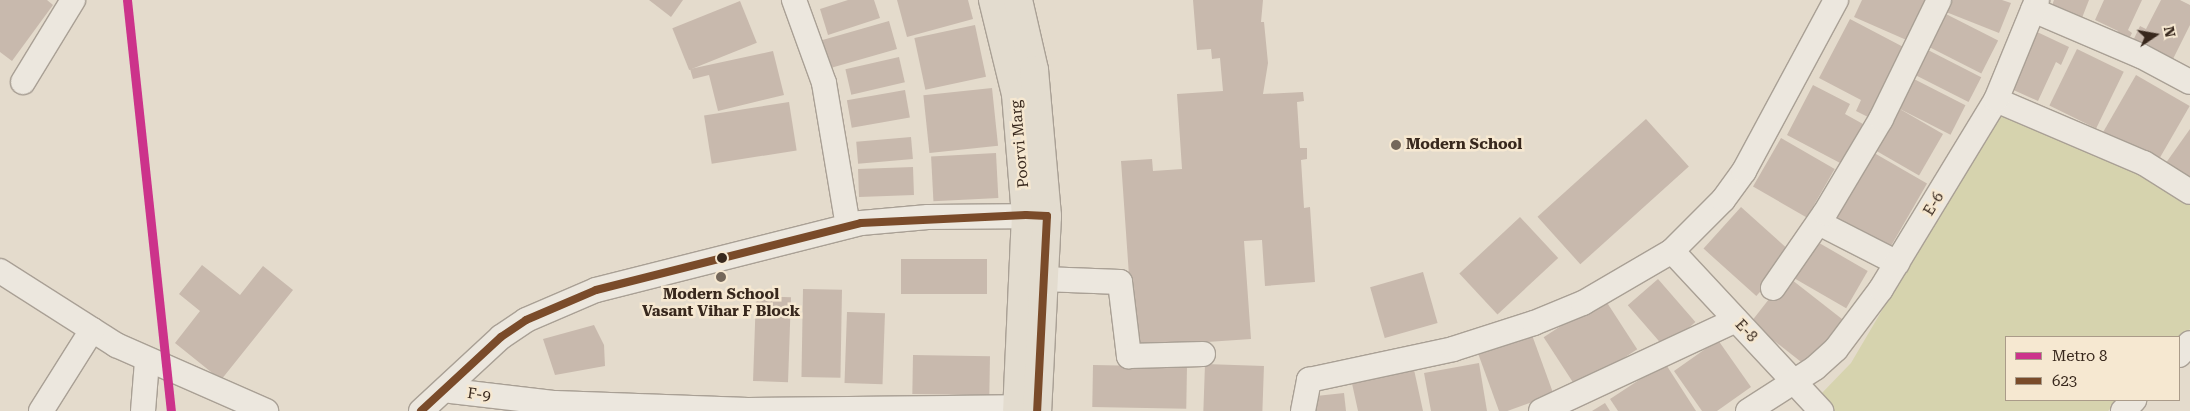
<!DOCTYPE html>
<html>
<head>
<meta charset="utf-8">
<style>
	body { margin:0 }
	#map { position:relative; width:2190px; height:411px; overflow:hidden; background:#e4dbcc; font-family:"Roboto Serif",serif }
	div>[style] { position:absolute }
	.green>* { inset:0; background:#d6d3ae }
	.building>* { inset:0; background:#c8b9ad; transform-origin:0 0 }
	.roads { filter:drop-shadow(1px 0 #a9a095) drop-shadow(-1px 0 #a9a095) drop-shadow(0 1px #a9a095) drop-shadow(0 -1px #a9a095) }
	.minor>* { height:24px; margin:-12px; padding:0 12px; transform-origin:12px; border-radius:12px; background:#ece7de }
	.major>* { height:28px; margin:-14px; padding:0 14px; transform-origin:14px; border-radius:14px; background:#e3dccf }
	.bus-1>* { height:8px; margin:-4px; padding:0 4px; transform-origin:4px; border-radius:4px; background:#7a4b2a }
	.metro-1>* { height:9px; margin:-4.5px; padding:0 4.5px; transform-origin:4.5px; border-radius:4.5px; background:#cc338b }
	.dots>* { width:14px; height:14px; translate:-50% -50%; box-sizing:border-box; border:2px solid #f6e8d1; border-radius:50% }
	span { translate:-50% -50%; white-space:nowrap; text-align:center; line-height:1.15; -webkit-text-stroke:5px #f6e8d1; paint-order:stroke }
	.street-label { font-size:15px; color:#38281d }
	.poi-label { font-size:15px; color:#38281d; font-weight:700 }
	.left { translate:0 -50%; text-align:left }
	.legend { position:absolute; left:2005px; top:336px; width:175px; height:65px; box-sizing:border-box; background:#f6e8d1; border:1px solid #aa9b89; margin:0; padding:6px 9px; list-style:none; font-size:15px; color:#38281d }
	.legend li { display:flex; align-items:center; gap:10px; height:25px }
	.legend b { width:25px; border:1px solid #aa9b89 }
	.north { position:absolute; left:2130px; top:10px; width:50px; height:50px; -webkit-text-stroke:4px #f6e8d1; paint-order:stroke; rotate:78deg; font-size:14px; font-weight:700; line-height:20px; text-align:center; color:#38281d }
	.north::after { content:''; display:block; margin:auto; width:18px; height:22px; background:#38281d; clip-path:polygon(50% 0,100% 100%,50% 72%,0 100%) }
</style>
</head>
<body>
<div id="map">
	<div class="green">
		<div style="clip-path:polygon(2001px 108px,2142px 170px,2190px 201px,2190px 329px,2179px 341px,2179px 337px,2006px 337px,2006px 400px,2120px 400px,2108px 411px,1835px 411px,1820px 395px,1851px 363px)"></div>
	</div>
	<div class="building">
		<div style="clip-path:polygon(0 0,47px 0,53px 5px,12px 61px,0 52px)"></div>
		<div style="clip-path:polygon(649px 0,683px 0,671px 17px)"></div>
		<div style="clip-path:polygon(848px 0,874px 0,880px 18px,828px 35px,820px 9px)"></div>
		<div style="clip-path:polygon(897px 0,968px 0,973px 19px,907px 37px)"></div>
		<div style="clip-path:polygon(1193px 0,1263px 0,1261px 22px,1264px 22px,1268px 63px,1263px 94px,1303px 92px,1304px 101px,1297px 102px,1300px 148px,1307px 148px,1307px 159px,1301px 160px,1304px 208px,1310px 207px,1315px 282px,1265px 286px,1262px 240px,1244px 241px,1251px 339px,1134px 347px,1121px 161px,1152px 159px,1153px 171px,1182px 169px,1177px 94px,1223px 91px,1220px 58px,1212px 59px,1211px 49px,1197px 50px)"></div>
		<div style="clip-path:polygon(1862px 0,1929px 0,1911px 42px,1854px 17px)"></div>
		<div style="clip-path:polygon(1945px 0,2002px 0,2011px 3px,1999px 33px,1941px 10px)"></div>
		<div style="clip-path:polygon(2054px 0,2089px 0,2080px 23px,2050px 11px)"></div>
		<div style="clip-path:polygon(2104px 0,2142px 0,2128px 30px,2132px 33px,2127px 43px,2116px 37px,2118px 31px,2095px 20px)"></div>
		<div style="clip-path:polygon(2161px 0,2180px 0,2190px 5px,2190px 25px,2170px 65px,2131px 45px,2140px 26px,2146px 29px)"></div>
		<div style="left:740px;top:1px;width:45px;height:73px;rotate:68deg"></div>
		<div style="left:1942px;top:12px;width:63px;height:37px;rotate:27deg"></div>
		<div style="clip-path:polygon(1850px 19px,1909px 50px,1874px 120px,1856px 111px,1861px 100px,1819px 78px)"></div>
		<div style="left:889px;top:21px;width:29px;height:70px;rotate:74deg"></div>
		<div style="left:975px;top:25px;width:53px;height:62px;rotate:78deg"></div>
		<div style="clip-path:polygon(2035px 31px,2069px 47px,2061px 65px,2056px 62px,2038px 101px,2009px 88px)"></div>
		<div style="left:1926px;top:49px;width:62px;height:28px;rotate:27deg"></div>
		<div style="left:2077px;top:49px;width:52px;height:63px;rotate:26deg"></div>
		<div style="clip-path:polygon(773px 51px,784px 95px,718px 111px,709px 75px,693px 79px,690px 69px)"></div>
		<div style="left:899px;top:57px;width:26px;height:55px;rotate:77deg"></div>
		<div style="left:2136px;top:75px;width:62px;height:68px;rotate:30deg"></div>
		<div style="left:1912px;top:78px;width:60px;height:33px;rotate:27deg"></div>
		<div style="clip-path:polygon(1813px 85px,1850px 104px,1845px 114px,1863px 124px,1842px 164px,1787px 135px)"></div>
		<div style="left:992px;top:88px;width:58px;height:69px;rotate:84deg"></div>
		<div style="left:905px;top:90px;width:28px;height:59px;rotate:80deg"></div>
		<div style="left:789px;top:102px;width:49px;height:86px;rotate:81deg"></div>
		<div style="left:1898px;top:108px;width:52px;height:48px;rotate:30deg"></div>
		<div style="left:1646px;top:119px;width:64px;height:146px;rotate:48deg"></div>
		<div style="clip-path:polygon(2190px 129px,2190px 186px,2163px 167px)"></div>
		<div style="left:911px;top:137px;width:22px;height:55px;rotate:85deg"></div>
		<div style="left:1781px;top:138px;width:62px;height:56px;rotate:30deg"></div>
		<div style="left:1869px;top:150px;width:67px;height:79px;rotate:30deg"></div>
		<div style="left:996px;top:153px;width:45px;height:65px;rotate:87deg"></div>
		<div style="left:913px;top:167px;width:28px;height:55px;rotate:88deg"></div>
		<div style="left:1741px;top:207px;width:71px;height:56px;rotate:42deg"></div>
		<div style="left:1520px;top:217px;width:56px;height:83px;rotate:47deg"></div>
		<div style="left:1814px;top:240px;width:62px;height:43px;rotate:30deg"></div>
		<div style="left:987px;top:259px;width:35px;height:86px;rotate:90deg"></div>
		<div style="clip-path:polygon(202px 265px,240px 295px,263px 266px,293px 290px,221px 380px,175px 343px,200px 311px,179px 294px)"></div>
		<div style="left:1423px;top:272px;width:53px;height:55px;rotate:74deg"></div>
		<div style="left:1787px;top:276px;width:73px;height:59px;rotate:38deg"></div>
		<div style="left:1658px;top:279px;width:57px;height:40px;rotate:49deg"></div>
		<div style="left:803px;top:289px;width:39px;height:88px;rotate:1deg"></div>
		<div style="left:756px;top:296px;width:35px;height:85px;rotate:2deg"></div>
		<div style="left:1604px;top:298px;width:61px;height:72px;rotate:57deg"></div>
		<div style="left:847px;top:312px;width:38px;height:71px;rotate:2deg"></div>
		<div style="clip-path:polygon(594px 325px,604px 345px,605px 366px,555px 375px,543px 339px)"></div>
		<div style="left:1532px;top:335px;width:63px;height:57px;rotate:70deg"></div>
		<div style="clip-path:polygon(1718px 340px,1751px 387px,1717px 411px,1702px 411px,1674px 371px)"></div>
		<div style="left:913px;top:355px;width:77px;height:39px;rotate:1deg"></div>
		<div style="clip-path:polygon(1479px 363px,1487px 411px,1431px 411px,1424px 373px)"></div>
		<div style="clip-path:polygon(1665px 363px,1696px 411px,1618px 411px,1610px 399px)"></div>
		<div style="left:1205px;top:364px;width:59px;height:47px;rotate:2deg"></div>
		<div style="left:1093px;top:365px;width:94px;height:42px;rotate:1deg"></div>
		<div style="clip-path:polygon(1413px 365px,1423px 411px,1358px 411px,1351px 379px)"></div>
		<div style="clip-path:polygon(1344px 393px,1346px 411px,1308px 411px,1307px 397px)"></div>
		<div style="clip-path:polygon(1605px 403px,1610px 411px,1592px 411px)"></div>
	</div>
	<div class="roads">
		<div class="minor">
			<div style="left:794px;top:0;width:88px;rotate:70.1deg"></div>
			<div style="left:824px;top:83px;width:145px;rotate:80.5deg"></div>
			<div style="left:2033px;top:10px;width:117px;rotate:23.1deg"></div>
			<div style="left:2141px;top:56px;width:55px;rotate:28deg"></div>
			<div style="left:23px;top:82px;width:96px;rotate:-58.6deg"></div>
			<div style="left:1996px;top:100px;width:161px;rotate:23.1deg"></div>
			<div style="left:2144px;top:163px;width:54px;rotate:32.2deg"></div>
			<div style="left:1819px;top:223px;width:88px;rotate:27.1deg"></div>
			<div style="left:1672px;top:251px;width:219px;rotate:47deg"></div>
			<div style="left:0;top:271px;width:138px;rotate:32.5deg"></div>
			<div style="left:116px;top:345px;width:164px;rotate:23.7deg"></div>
			<div style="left:1043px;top:279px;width:77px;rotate:2.2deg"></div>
			<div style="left:1120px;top:282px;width:75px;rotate:83.1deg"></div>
			<div style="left:1129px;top:356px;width:74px;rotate:-1.5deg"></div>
			<div style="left:1773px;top:288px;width:91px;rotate:-55.3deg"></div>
			<div style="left:1825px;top:213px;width:109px;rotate:-59.2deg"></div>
			<div style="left:1881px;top:119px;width:132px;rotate:-64deg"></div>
			<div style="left:2179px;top:355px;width:16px;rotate:-47deg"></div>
			<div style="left:451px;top:391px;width:105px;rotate:6.6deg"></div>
			<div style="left:555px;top:403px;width:193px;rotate:2.1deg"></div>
			<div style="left:748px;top:410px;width:287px;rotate:-0.6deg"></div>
			<div style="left:41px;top:411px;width:96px;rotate:-57.8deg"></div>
			<div style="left:143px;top:411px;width:50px;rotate:-85.4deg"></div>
			<div style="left:421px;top:411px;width:109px;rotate:-42.8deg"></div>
			<div style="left:501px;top:337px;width:30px;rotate:-34deg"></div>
			<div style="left:526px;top:320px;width:76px;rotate:-23.2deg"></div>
			<div style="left:596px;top:290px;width:273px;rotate:-14.2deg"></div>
			<div style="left:861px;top:223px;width:67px;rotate:-5.1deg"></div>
			<div style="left:928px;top:217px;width:117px;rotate:-0.5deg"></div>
			<div style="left:1303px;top:411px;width:32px;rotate:-79deg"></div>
			<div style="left:1309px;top:380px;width:147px;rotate:-12.1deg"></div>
			<div style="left:1453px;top:349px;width:85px;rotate:-17.8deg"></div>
			<div style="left:1534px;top:323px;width:53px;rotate:-22.2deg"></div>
			<div style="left:1583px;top:303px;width:103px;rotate:-30.3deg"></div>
			<div style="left:1672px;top:251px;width:72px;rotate:-45deg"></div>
			<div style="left:1723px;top:200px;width:36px;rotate:-54deg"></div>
			<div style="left:1744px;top:171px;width:194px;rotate:-61.7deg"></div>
			<div style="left:1541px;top:411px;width:215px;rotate:-25deg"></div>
			<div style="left:1748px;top:411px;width:80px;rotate:-32.7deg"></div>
			<div style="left:1815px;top:368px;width:28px;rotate:-42deg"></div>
			<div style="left:1836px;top:349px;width:75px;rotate:-53.1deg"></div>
			<div style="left:1881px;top:289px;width:221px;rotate:-58.7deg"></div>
			<div style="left:1996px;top:100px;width:108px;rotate:-67.7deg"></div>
			<div style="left:2123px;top:411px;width:16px;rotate:-45deg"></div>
		</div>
		<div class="major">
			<div style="left:993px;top:0;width:97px;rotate:76.3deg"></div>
			<div style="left:1016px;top:94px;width:121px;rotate:85.3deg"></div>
			<div style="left:1026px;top:215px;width:196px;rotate:92.6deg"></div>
			<div style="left:1018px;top:0;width:72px;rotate:77.1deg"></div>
			<div style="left:1034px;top:70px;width:147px;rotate:84.9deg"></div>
			<div style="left:1047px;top:216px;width:195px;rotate:92.9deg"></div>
		</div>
	</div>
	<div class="bus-1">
		<div style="left:421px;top:411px;width:109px;rotate:-42.8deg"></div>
		<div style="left:501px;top:337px;width:30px;rotate:-34deg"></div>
		<div style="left:526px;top:320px;width:76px;rotate:-23.2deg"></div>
		<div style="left:596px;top:290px;width:273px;rotate:-14.2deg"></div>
		<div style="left:861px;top:223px;width:165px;rotate:-2.8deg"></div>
		<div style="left:1026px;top:215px;width:21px;rotate:3deg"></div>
		<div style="left:1047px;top:216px;width:195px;rotate:92.9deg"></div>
	</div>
	<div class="metro-1">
		<div style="left:127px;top:0;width:413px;rotate:83.9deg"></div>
	</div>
	<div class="dots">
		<div style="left:1396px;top:145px;background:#74675a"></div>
		<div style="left:722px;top:258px;background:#38281d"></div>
		<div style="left:721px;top:277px;background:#74675a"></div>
	</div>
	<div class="street-label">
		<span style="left:1020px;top:144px;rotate:-95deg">Poorvi Marg</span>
		<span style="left:1934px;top:204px;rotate:-59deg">E-6</span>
		<span style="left:1746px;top:331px;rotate:47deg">E-8</span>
		<span style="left:479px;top:395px;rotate:8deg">F-9</span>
	</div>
	<div class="poi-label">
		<span class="left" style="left:1406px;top:145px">Modern School</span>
		<span style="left:721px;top:303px">Modern School<br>Vasant Vihar F Block</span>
	</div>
	<ul class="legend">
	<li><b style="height:6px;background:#cc338b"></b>Metro 8</li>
	<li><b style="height:6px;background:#7a4b2a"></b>623</li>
	</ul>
	<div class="north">N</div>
</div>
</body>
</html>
